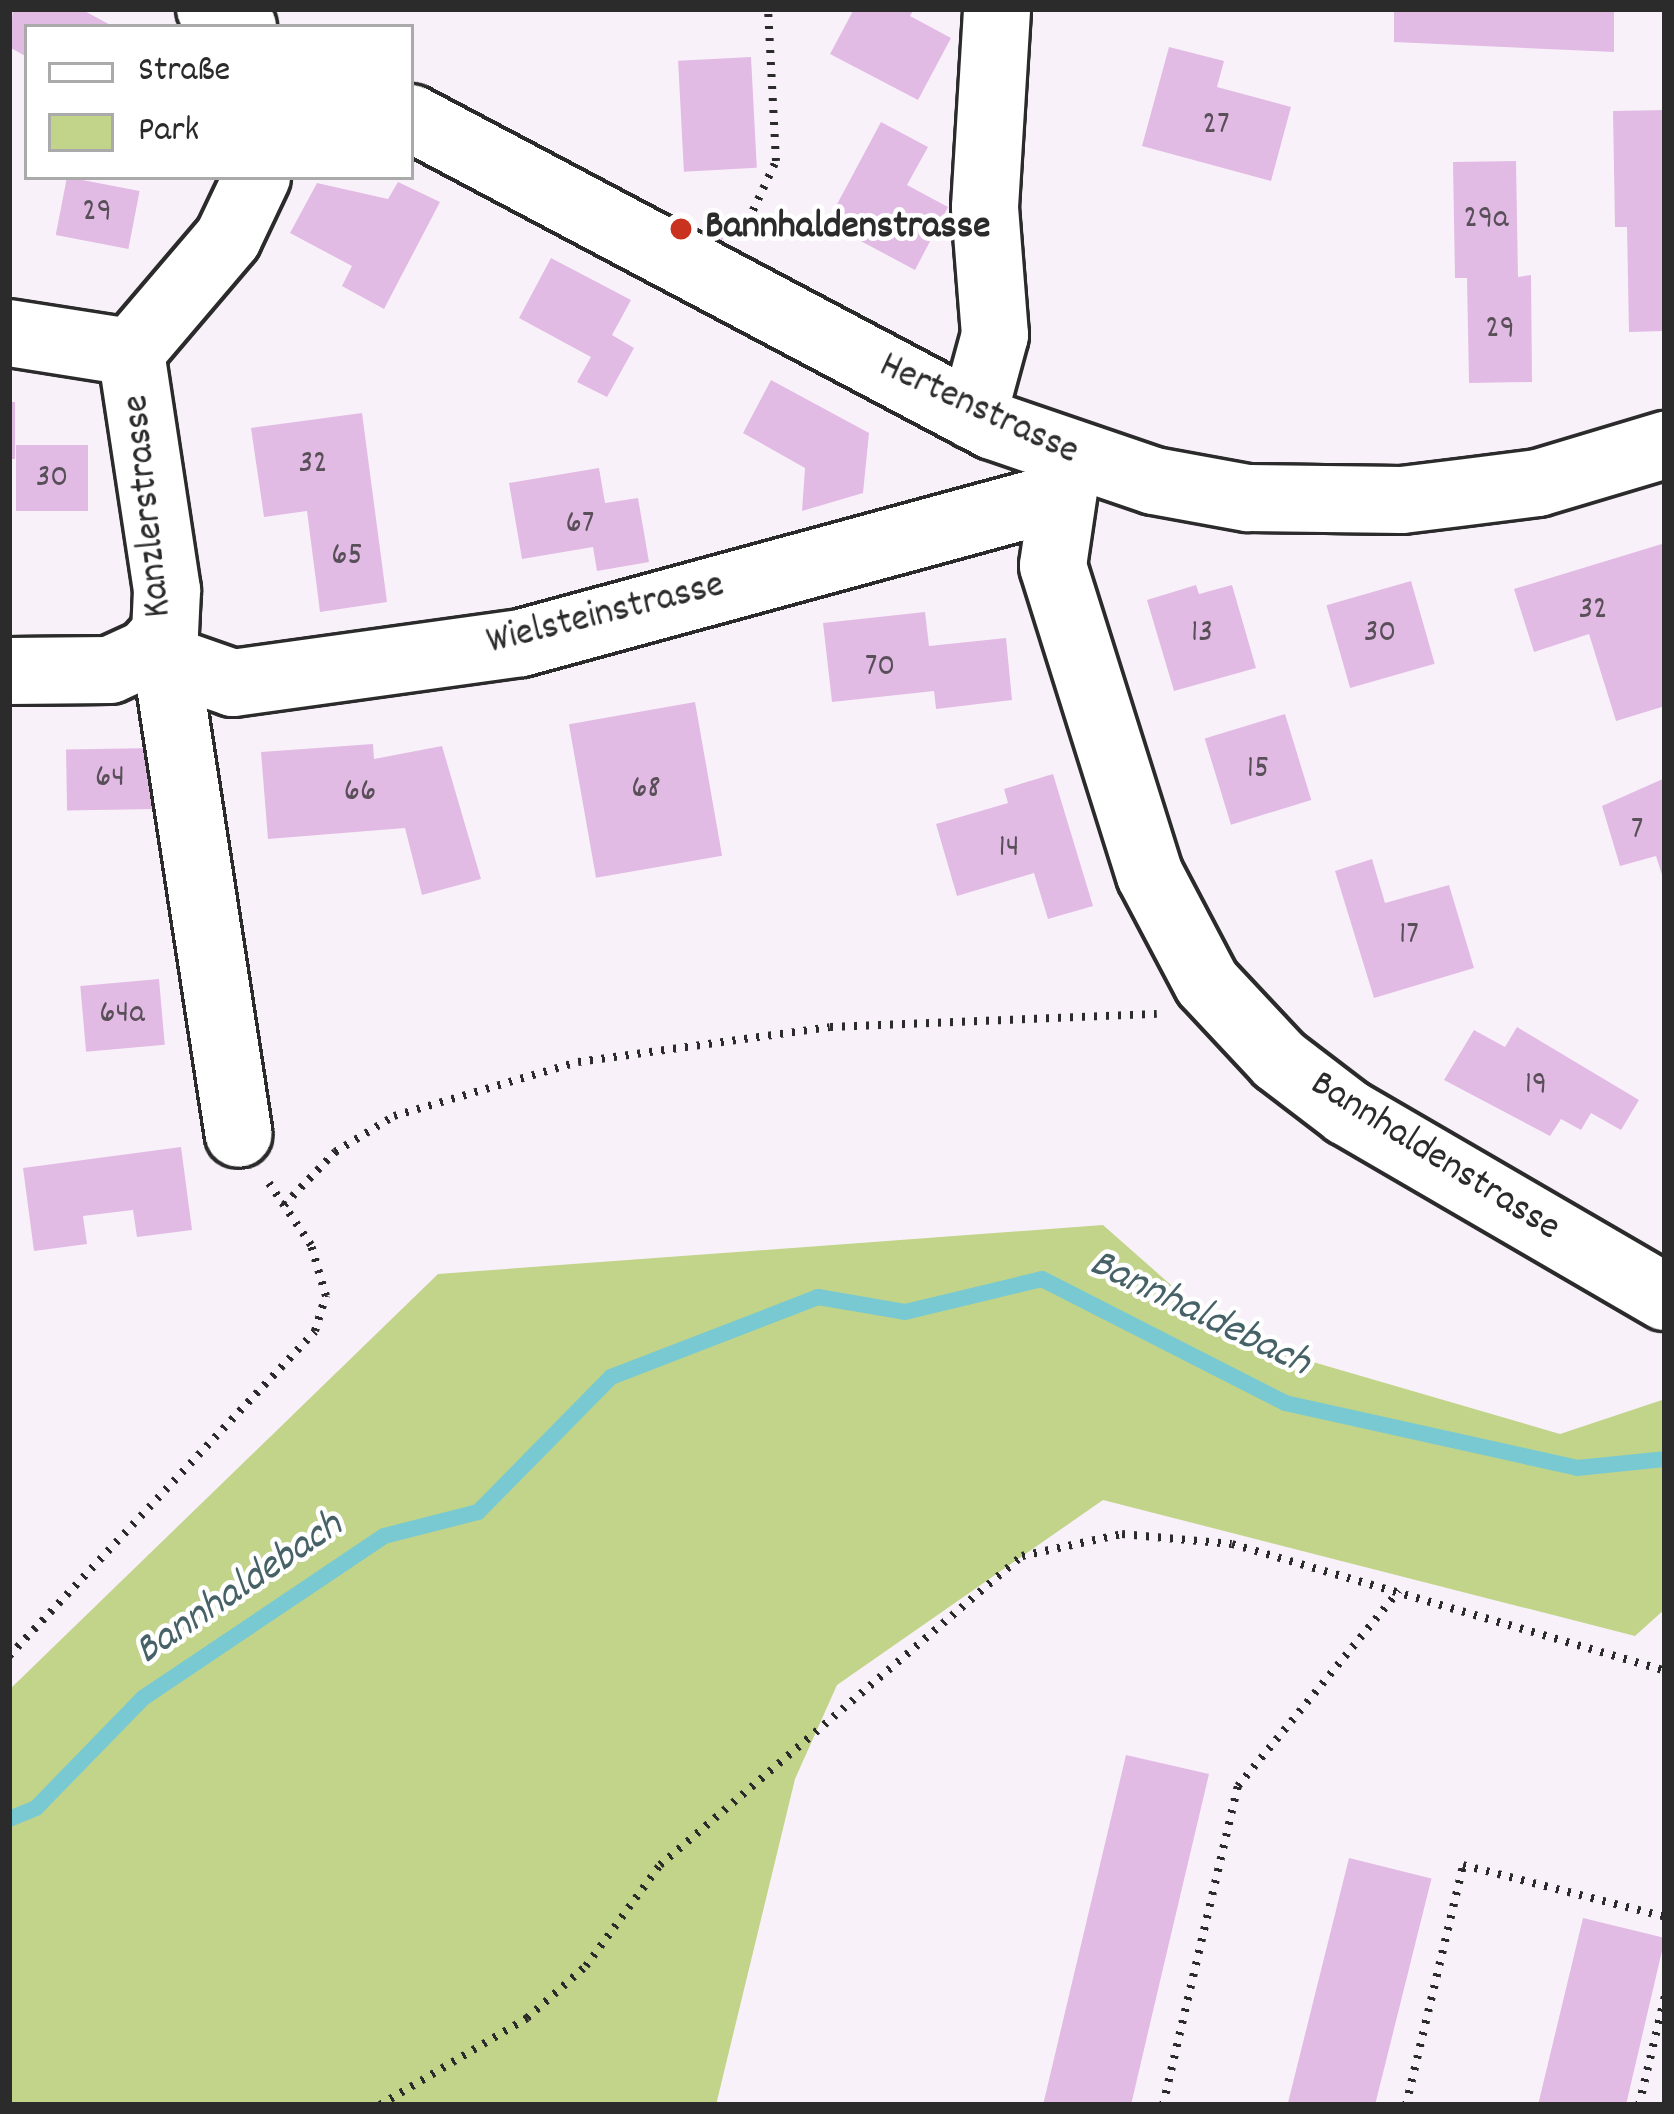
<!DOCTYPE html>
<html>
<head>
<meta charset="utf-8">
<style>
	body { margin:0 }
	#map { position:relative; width:1674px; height:2114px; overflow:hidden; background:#f9f1fa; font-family:Dekko,sans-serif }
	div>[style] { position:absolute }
	.green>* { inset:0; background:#c1d489 }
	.stream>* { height:16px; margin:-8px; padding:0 8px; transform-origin:8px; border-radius:8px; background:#79c9d3 }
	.building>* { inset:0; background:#e2bbe4; transform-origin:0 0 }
	.path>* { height:8px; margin-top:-4px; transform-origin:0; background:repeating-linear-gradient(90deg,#2b2b2b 0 3px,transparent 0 12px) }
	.roads { filter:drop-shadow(3px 0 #2b2b2b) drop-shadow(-3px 0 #2b2b2b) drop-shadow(0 3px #2b2b2b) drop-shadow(0 -3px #2b2b2b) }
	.minor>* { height:66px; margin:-33px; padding:0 33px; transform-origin:33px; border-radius:33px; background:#fff }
	.dots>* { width:33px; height:33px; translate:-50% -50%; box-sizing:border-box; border:6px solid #fff; border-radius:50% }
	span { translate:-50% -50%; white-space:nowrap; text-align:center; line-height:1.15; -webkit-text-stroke:9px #fff; paint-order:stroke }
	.number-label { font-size:33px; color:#594f59 }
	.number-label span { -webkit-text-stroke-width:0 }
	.poi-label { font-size:39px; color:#2b2b2b; font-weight:700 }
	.left { translate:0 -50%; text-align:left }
	.street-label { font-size:39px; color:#2b2b2b }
	.water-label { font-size:42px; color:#466266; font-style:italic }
	.frame { position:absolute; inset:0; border:12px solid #2b2b2b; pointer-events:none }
	.legend { position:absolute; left:24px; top:24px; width:390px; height:156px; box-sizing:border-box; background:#fff; border:3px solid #aaa; margin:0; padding:15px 21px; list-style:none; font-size:36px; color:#2b2b2b }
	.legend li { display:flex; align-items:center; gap:24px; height:60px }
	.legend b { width:60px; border:3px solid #aaa }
</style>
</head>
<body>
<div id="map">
	<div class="green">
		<div style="clip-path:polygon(1103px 1225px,1231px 1338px,1560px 1434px,1665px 1399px,1665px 1609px,1635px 1636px,1103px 1500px,837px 1685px,795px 1779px,716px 2105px,9px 2105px,9px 1690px,438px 1274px)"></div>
	</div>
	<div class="stream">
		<div style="left:9px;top:1819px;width:29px;rotate:-22deg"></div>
		<div style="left:36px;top:1808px;width:153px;rotate:-45.8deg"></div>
		<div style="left:143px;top:1698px;width:290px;rotate:-33.9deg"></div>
		<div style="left:384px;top:1536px;width:97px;rotate:-14.3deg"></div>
		<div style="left:478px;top:1512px;width:190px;rotate:-45.4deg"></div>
		<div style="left:611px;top:1377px;width:222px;rotate:-21.1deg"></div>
		<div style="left:818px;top:1297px;width:88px;rotate:9.8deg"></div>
		<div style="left:905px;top:1312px;width:141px;rotate:-13.5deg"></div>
		<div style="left:1042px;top:1279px;width:273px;rotate:27deg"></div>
		<div style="left:1285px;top:1403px;width:299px;rotate:12.5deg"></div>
		<div style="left:1577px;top:1468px;width:88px;rotate:-5.8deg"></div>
	</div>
	<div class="building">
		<div style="clip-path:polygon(13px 9px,81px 9px,114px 27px,27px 27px,27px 57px,9px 47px)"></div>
		<div style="clip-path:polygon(854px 9px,914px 9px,910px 16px,951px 38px,918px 100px,830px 54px)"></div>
		<div style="clip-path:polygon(1394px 9px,1614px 9px,1614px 52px,1394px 42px)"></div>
		<div style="clip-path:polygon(1169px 47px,1224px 61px,1217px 87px,1291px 107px,1271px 181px,1142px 146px)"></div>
		<div style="left:751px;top:57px;width:111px;height:73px;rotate:87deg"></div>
		<div style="clip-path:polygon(1665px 110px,1665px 331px,1629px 332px,1627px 227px,1615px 227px,1613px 111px)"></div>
		<div style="clip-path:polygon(881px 122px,928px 147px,907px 185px,948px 207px,915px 270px,827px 223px)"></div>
		<div style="clip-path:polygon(1516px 161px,1518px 277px,1531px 275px,1532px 382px,1469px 383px,1467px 278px,1455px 278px,1453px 162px)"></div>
		<div style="left:67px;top:177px;width:74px;height:59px;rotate:11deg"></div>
		<div style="clip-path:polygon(398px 182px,440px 202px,384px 309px,342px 286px,352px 266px,290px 233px,317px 183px,388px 199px)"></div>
		<div style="left:711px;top:216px;width:22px;height:17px;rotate:32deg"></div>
		<div style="clip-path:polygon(551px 258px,631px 300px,612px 335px,634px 348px,607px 397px,577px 382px,591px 357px,519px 318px)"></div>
		<div style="clip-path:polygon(771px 380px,869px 433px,863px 493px,802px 511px,805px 468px,743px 433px)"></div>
		<div style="left:9px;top:402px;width:6px;height:57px"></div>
		<div style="clip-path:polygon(362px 413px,387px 602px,320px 612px,307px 511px,264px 517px,251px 428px)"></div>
		<div style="left:88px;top:445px;width:66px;height:72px;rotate:90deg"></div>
		<div style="clip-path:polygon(599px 468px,605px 503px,638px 498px,649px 562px,597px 571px,593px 547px,522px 559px,509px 483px)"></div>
		<div style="clip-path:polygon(1665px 543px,1665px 706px,1616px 721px,1589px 634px,1534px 652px,1514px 589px)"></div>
		<div style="left:1411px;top:581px;width:86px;height:88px;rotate:74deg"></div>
		<div style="clip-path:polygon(1196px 585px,1199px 594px,1232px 585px,1256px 668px,1174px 691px,1147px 600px)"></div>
		<div style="clip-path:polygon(925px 612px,929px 646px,1006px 638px,1012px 700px,936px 709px,934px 691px,832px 702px,823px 623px)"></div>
		<div style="left:695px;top:702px;width:156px;height:128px;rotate:80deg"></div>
		<div style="left:1285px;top:714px;width:90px;height:84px;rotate:73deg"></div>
		<div style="clip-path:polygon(373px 744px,374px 759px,442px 746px,481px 879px,422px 895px,405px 828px,268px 839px,261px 752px)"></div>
		<div style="left:154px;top:748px;width:61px;height:88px;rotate:89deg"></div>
		<div style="clip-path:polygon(1053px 774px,1093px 906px,1048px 919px,1034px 873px,957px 896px,936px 824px,1008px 803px,1004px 789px)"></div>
		<div style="clip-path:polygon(1665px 778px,1665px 881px,1664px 881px,1656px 856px,1620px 866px,1602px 806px)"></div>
		<div style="clip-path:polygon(1372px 859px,1385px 903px,1449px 885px,1474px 968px,1374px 998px,1335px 871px)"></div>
		<div style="left:159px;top:979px;width:66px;height:79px;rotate:85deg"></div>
		<div style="clip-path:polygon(1517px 1027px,1639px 1100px,1621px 1130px,1591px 1113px,1581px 1130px,1561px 1119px,1550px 1136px,1444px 1080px,1474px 1030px,1505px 1047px)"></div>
		<div style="clip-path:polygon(181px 1147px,192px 1230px,137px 1237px,133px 1210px,83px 1216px,87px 1244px,34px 1251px,23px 1168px)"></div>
		<div style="clip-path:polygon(1126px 1755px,1209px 1774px,1157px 1994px,1131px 2105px,1043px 2105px)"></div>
		<div style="left:1349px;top:1858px;width:85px;height:254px;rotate:14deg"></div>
		<div style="clip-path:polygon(1583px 1918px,1665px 1938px,1633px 2075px,1626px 2105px,1538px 2105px)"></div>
	</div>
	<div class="path">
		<div style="left:743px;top:232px;width:78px;rotate:-65.1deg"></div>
		<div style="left:776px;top:161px;width:152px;rotate:-93deg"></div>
		<div style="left:284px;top:1205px;width:74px;rotate:-46.1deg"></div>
		<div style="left:335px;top:1152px;width:69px;rotate:-31.4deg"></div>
		<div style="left:394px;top:1116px;width:192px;rotate:-16.4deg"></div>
		<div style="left:578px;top:1062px;width:254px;rotate:-7.9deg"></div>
		<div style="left:830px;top:1027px;width:327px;rotate:-2.3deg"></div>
		<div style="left:9px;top:1656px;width:446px;rotate:-46.7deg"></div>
		<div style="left:315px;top:1331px;width:37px;rotate:-73deg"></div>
		<div style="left:326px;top:1296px;width:53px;rotate:-106.4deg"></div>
		<div style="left:311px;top:1245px;width:75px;rotate:-124.1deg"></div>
		<div style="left:380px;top:2105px;width:171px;rotate:-30.6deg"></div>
		<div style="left:527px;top:2018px;width:79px;rotate:-41.4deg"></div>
		<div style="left:586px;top:1966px;width:125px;rotate:-53.8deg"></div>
		<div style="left:660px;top:1865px;width:476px;rotate:-40.5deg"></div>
		<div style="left:1022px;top:1556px;width:102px;rotate:-12.4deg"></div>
		<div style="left:1122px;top:1534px;width:110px;rotate:5.2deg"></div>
		<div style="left:1232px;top:1544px;width:451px;rotate:16.3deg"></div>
		<div style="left:1163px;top:2105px;width:328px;rotate:-76.8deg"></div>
		<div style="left:1238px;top:1786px;width:253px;rotate:-50.5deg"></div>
		<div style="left:1406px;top:2105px;width:247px;rotate:-76.6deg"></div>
		<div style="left:1463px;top:1865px;width:209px;rotate:14.4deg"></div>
		<div style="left:1639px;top:2105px;width:112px;rotate:-76.6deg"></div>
	</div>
	<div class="roads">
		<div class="minor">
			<div style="left:210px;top:9px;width:38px;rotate:29deg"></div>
			<div style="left:411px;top:118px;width:658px;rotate:27.89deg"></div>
			<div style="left:993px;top:426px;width:170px;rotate:18.9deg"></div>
			<div style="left:1154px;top:481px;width:96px;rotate:10.3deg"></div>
			<div style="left:1248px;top:498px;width:154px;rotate:0.7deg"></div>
			<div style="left:1402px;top:500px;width:137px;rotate:-7.1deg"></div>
			<div style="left:1538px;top:483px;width:133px;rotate:-16.7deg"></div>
			<div style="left:9px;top:333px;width:123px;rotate:8.9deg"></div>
			<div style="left:131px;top:352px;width:150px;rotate:-49.6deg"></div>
			<div style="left:228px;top:238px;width:68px;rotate:-64.6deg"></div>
			<div style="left:973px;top:416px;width:84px;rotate:-74.8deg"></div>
			<div style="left:995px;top:335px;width:128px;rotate:-94.5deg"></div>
			<div style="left:985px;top:207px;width:198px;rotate:-86.5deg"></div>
			<div style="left:1069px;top:457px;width:110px;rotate:98.4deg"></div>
			<div style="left:1053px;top:566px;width:324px;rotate:72.6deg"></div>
			<div style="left:1150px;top:875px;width:122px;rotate:62.2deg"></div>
			<div style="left:1207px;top:983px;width:105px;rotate:46.9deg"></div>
			<div style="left:1279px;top:1060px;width:86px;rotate:37.4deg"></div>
			<div style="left:1347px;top:1112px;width:368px;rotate:30.2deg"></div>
			<div style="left:147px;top:653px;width:91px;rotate:19.2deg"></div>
			<div style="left:233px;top:683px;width:291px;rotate:-7.9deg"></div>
			<div style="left:521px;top:643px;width:560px;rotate:-15.23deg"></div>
			<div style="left:147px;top:653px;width:34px;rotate:50deg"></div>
			<div style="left:169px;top:679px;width:460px;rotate:81.3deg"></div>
			<div style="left:9px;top:671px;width:101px;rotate:-0.6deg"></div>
			<div style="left:110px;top:670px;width:41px;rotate:-24.7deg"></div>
			<div style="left:147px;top:653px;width:27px;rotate:-48deg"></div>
			<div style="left:165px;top:633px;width:43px;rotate:-87.3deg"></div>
			<div style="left:167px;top:590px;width:241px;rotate:-98.6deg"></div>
		</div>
	</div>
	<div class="dots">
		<div style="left:681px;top:229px;background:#c8321e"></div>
	</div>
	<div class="number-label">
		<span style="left:1216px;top:126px">27</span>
		<span style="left:97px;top:213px">29</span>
		<span style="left:1486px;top:220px">29a</span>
		<span style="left:1500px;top:330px">29</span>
		<span style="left:313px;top:465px">32</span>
		<span style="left:52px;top:479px">30</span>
		<span style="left:580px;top:525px">67</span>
		<span style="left:347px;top:557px">65</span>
		<span style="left:1593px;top:611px">32</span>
		<span style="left:1202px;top:634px">13</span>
		<span style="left:1380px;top:634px">30</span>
		<span style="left:880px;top:668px">70</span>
		<span style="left:1258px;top:770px">15</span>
		<span style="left:110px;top:779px">64</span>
		<span style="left:646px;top:790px">68</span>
		<span style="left:360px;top:793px">66</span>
		<span style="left:1637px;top:831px">7</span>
		<span style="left:1009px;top:849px">14</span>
		<span style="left:1409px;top:936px">17</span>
		<span style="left:122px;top:1015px">64a</span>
		<span style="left:1536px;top:1086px">19</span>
	</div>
	<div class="poi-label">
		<span class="left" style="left:705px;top:229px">Bannhaldenstrasse</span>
	</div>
	<div class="street-label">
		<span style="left:978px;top:411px;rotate:25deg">Hertenstrasse</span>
		<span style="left:150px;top:506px;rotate:-96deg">Kanzlerstrasse</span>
		<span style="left:606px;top:616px;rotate:-14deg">Wielsteinstrasse</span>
		<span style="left:1434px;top:1158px;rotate:32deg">Bannhaldenstrasse</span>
	</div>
	<div class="water-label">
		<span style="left:1199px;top:1315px;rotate:26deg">Bannhaldebach</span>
		<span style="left:240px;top:1590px;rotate:-34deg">Bannhaldebach</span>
	</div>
	<div class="frame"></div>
	<ul class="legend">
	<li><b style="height:15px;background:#fff"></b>Straße</li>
	<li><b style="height:33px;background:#c1d489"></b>Park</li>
	</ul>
</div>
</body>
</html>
